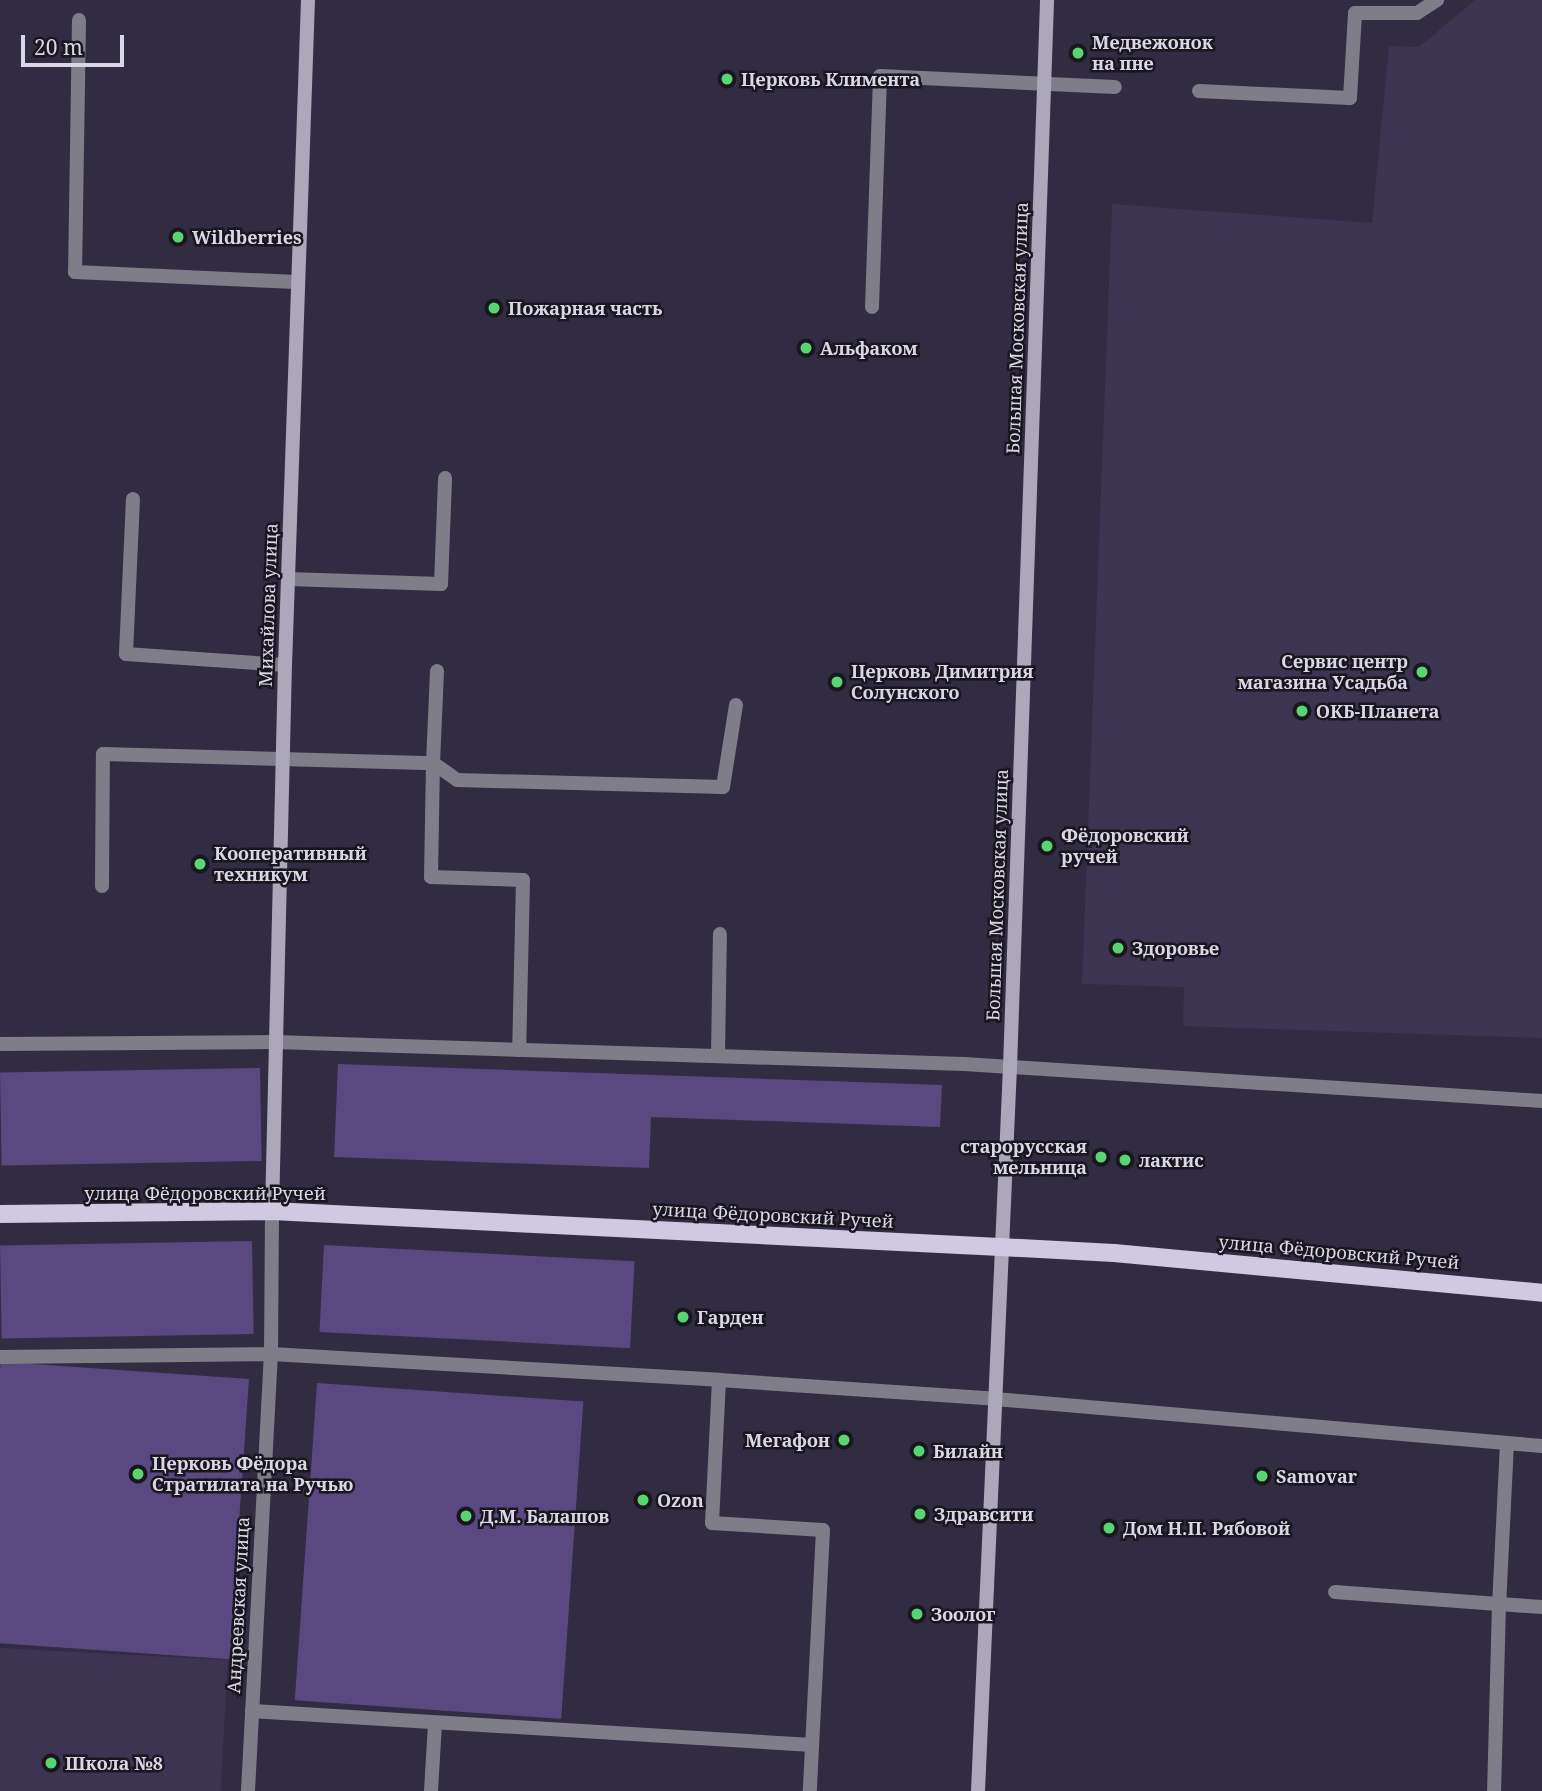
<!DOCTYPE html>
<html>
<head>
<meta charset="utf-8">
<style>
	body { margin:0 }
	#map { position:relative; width:1542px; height:1791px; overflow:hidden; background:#322c42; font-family:"Noto Serif",serif }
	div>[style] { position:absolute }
	.built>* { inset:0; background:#3c3451; transform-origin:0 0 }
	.green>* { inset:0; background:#5a4881; transform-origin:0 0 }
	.lane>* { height:14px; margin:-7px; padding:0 7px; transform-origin:7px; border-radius:7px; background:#7f7d88 }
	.street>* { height:14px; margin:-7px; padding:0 7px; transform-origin:7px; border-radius:7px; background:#7f7d88 }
	.secondary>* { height:14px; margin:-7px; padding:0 7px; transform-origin:7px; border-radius:7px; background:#aca8ba }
	.primary>* { height:18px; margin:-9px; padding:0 9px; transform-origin:9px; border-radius:9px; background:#cfc9e1 }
	.dots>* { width:19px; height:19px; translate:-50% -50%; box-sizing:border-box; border:4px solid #191620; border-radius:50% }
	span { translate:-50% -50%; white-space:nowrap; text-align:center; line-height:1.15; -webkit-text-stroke:5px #191620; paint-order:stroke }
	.poi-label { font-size:18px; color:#dad7e5; font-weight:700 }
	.left { translate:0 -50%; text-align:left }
	.right { translate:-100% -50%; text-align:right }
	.street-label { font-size:18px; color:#dad7e5 }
	.scale { position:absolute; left:21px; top:35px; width:103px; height:32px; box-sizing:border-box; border:4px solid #dad7e5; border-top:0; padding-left:9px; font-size:21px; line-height:24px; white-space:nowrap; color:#dad7e5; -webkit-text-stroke:5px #191620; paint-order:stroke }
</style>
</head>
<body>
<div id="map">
	<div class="built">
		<div style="clip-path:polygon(1475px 0,1542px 0,1542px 1038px,1183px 1026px,1184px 987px,1082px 984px,1112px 204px,1372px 223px,1389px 46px,1419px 47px)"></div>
		<div style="left:0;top:1648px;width:228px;height:143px;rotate:3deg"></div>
	</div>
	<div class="green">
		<div style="clip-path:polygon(338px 1064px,942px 1085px,940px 1127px,651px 1117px,649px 1168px,334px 1157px)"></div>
		<div style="left:260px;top:1068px;width:93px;height:260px;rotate:89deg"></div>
		<div style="left:252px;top:1241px;width:93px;height:252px;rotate:89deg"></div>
		<div style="left:324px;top:1245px;width:311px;height:87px;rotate:3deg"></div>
		<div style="left:249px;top:1379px;width:281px;height:249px;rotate:94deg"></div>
		<div style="left:317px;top:1383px;width:267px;height:318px;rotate:4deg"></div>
	</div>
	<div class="lane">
		<div style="left:79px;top:20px;width:252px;rotate:90.9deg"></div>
		<div style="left:75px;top:272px;width:222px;rotate:2.6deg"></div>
		<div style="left:1199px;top:91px;width:151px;rotate:2.7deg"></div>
		<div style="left:1350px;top:98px;width:85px;rotate:-86.6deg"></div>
		<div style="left:1355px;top:13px;width:62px"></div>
		<div style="left:1417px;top:13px;width:24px;rotate:-33deg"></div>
		<div style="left:872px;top:307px;width:231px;rotate:-88deg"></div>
		<div style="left:880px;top:76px;width:235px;rotate:2.7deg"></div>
		<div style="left:133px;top:499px;width:155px;rotate:92.6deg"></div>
		<div style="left:126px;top:654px;width:159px;rotate:4deg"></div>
		<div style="left:288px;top:579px;width:153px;rotate:1.9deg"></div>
		<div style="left:441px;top:584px;width:106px;rotate:-87.8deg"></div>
		<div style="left:433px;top:763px;width:29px;rotate:35deg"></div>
		<div style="left:457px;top:780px;width:266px;rotate:1.5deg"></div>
		<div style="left:723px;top:787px;width:83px;rotate:-81deg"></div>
		<div style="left:433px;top:763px;width:114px;rotate:91deg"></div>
		<div style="left:431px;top:877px;width:92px;rotate:1.9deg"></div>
		<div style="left:523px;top:880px;width:170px;rotate:91.3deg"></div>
		<div style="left:102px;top:886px;width:132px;rotate:-89.6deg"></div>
		<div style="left:103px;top:754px;width:330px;rotate:1.6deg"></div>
		<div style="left:433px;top:763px;width:92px;rotate:-87.5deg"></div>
		<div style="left:718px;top:1056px;width:122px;rotate:-89.1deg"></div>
		<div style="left:719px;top:1380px;width:143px;rotate:92.8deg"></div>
		<div style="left:712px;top:1523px;width:111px;rotate:3.6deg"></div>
		<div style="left:823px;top:1530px;width:261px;rotate:92.9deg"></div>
		<div style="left:1507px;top:1443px;width:161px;rotate:92.8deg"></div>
		<div style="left:1499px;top:1604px;width:43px;rotate:4deg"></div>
		<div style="left:1335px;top:1592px;width:164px;rotate:4.2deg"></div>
		<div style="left:1499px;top:1604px;width:187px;rotate:91.5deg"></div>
		<div style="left:252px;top:1711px;width:561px;rotate:3.47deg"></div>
		<div style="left:431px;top:1791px;width:68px;rotate:-86.6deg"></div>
	</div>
	<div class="street">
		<div style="left:0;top:1044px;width:275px;rotate:-0.4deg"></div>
		<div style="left:275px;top:1042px;width:689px;rotate:1.83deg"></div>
		<div style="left:964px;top:1064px;width:579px;rotate:3.66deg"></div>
		<div style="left:0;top:1357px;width:271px;rotate:-0.6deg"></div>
		<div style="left:271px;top:1354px;width:449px;rotate:3.3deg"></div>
		<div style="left:719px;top:1380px;width:277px;rotate:3.9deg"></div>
		<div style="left:995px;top:1399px;width:549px;rotate:4.91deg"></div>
		<div style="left:248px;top:1791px;width:438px;rotate:-87deg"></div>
		<div style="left:271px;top:1354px;width:143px;rotate:-89.6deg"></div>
	</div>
	<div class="secondary">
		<div style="left:272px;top:1211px;width:546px;rotate:-88.64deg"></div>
		<div style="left:285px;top:665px;width:665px;rotate:-88.02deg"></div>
		<div style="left:978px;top:1791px;width:725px;rotate:-87.47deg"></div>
		<div style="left:1010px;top:1067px;width:1068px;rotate:-88.01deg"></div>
	</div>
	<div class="primary">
		<div style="left:0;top:1214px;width:272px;rotate:-0.6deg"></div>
		<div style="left:272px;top:1211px;width:729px;rotate:2.83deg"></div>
		<div style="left:1000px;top:1247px;width:114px;rotate:3deg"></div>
		<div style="left:1114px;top:1253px;width:430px;rotate:5.3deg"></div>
	</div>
	<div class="dots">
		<div style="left:1078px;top:53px;background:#58d570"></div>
		<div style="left:727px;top:79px;background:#58d570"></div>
		<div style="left:178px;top:237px;background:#58d570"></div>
		<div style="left:494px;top:308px;background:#58d570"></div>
		<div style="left:806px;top:348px;background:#58d570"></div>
		<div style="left:1422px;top:672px;background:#58d570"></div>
		<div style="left:837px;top:682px;background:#58d570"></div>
		<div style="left:1302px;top:711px;background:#58d570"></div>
		<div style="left:1047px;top:846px;background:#58d570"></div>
		<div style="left:200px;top:864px;background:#58d570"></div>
		<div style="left:1118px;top:948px;background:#58d570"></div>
		<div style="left:1101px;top:1157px;background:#58d570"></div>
		<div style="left:1125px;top:1160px;background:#58d570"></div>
		<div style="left:683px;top:1317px;background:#58d570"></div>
		<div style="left:844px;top:1440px;background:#58d570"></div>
		<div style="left:919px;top:1451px;background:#58d570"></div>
		<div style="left:138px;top:1474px;background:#58d570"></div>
		<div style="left:1262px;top:1476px;background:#58d570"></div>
		<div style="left:643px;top:1500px;background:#58d570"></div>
		<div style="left:920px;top:1514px;background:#58d570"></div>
		<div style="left:466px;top:1516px;background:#58d570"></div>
		<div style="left:1109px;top:1528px;background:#58d570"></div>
		<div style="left:917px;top:1614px;background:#58d570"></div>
		<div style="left:51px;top:1763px;background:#58d570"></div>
	</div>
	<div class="poi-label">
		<span class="left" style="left:1092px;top:53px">Медвежонок<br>на пне</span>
		<span class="left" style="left:741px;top:79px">Церковь Климента</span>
		<span class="left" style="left:192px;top:237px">Wildberries</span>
		<span class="left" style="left:508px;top:308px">Пожарная часть</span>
		<span class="left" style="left:820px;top:348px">Альфаком</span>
		<span class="right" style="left:1408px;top:672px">Сервис центр<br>магазина Усадьба</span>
		<span class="left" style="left:851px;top:682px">Церковь Димитрия<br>Солунского</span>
		<span class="left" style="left:1316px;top:711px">ОКБ-Планета</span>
		<span class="left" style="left:1061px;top:846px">Фёдоровский<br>ручей</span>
		<span class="left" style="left:214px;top:864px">Кооперативный<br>техникум</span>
		<span class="left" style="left:1132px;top:948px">Здоровье</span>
		<span class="right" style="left:1087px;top:1157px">старорусская<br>мельница</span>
		<span class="left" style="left:1139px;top:1160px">лактис</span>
		<span class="left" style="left:697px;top:1317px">Гарден</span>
		<span class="right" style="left:830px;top:1440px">Мегафон</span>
		<span class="left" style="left:933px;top:1451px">Билайн</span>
		<span class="left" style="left:152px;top:1474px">Церковь Фёдора<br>Стратилата на Ручью</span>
		<span class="left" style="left:1276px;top:1476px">Samovar</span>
		<span class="left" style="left:657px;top:1500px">Ozon</span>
		<span class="left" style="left:934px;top:1514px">Здравсити</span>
		<span class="left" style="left:480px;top:1516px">Д.М. Балашов</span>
		<span class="left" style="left:1123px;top:1528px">Дом Н.П. Рябовой</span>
		<span class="left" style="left:931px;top:1614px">Зоолог</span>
		<span class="left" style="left:65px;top:1763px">Школа №8</span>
	</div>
	<div class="street-label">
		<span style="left:1017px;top:328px;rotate:-88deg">Большая Московская улица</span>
		<span style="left:268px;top:605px;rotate:-88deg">Михайлова улица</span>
		<span style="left:997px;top:895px;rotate:-88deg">Большая Московская улица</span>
		<span style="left:205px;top:1193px">улица Фёдоровский Ручей</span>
		<span style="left:773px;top:1215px;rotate:3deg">улица Фёдоровский Ручей</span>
		<span style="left:1339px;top:1252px;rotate:5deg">улица Фёдоровский Ручей</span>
		<span style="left:238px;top:1605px;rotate:-87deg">Андреевская улица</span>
	</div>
	<div class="scale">20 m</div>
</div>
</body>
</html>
